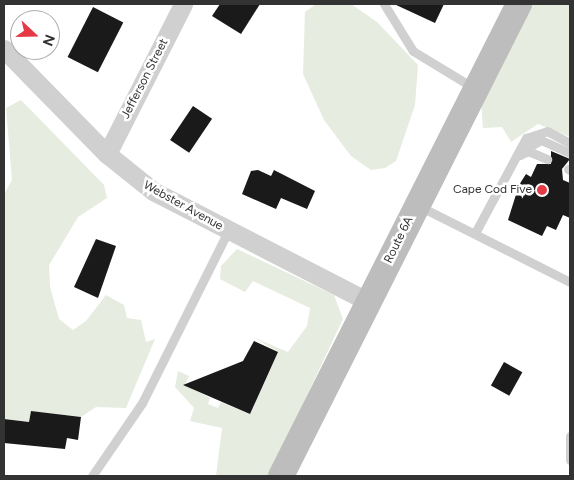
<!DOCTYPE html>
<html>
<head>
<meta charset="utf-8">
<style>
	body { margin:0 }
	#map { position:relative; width:574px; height:480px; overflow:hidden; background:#fff; font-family:Figtree,sans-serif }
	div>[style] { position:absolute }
	.green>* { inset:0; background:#e6ecdf }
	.building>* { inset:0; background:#1a1a1a; transform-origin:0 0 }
	.service>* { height:9px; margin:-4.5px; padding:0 4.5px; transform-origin:4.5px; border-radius:4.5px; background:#d0d0d0 }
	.minor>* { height:19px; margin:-9.5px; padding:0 9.5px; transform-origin:9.5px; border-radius:9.5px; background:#d0d0d0 }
	.secondary>* { height:26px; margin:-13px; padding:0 13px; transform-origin:13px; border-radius:13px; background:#bdbdbd }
	.dots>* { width:14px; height:14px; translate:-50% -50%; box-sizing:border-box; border:2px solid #fff; border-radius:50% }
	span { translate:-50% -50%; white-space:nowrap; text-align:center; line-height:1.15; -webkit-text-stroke:5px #fff; paint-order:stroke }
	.street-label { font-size:12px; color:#333 }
	.poi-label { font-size:12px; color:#333 }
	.right { translate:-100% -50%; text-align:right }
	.frame { position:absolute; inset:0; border:5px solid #333; pointer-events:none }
	.north { position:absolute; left:10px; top:10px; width:50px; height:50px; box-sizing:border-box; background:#fff; border:1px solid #adadad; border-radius:50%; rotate:111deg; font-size:14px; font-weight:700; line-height:20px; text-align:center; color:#333 }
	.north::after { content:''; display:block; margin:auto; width:18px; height:22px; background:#e63946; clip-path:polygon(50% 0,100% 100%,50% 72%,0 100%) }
</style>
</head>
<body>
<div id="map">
	<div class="green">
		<div style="clip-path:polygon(316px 4px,351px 4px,377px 22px,418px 65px,415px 105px,396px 161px,385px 168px,371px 170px,351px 156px,324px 120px,303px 74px,305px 12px)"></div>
		<div style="clip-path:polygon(530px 4px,570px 4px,570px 137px,538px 124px,511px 142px,502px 127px,483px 128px,481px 101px)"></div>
		<div style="clip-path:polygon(21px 100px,104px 185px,107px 198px,78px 217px,49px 265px,50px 287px,59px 319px,73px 330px,86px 321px,106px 295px,124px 305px,127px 318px,141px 320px,146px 342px,155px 339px,126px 408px,96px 407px,81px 417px,31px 411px,29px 422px,4px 419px,4px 194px,12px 180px,6px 108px)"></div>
		<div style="clip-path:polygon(237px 249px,334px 295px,343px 319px,269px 476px,216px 476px,222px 428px,190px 421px,194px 408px,175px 387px,178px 371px,189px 376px,185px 385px,210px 398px,208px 404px,218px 408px,221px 402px,250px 414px,278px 352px,253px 337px,288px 352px,307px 326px,310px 308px,253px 281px,245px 292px,220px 279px,221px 266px)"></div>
	</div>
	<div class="building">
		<div style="clip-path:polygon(220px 4px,260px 4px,241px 34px,212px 16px)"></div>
		<div style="clip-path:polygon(394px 4px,444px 4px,435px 23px)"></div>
		<div style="left:93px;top:7px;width:34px;height:56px;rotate:27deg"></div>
		<div style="left:193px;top:106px;width:23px;height:41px;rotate:34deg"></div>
		<div style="clip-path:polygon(551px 151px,570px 159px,562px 169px,563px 180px,570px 183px,570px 218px,563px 215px,556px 230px,547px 226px,542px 236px,508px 220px,519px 185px,526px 174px,531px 177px,537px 164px,551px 164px)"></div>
		<div style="clip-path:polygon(258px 170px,271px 176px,274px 170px,315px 191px,307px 209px,281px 198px,276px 209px,242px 194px,251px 171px)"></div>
		<div style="clip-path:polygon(96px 239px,116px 246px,98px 298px,74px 287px)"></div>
		<div style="clip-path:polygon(254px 341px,278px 352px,250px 414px,183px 385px,243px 361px)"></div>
		<div style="left:504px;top:362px;width:21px;height:27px;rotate:29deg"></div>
		<div style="clip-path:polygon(31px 411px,81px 417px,78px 440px,67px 438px,65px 449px,4px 443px,4px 419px,29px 422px)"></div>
	</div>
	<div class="service">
		<div style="left:384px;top:4px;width:55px;rotate:58.3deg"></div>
		<div style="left:413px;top:51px;width:71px;rotate:31.2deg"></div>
		<div style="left:520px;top:152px;width:24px;rotate:-30deg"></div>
		<div style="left:541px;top:140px;width:32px;rotate:24deg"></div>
		<div style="left:520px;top:155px;width:9px;rotate:-27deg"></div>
		<div style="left:528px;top:151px;width:21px;rotate:23deg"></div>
		<div style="left:568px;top:169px;width:2px;rotate:27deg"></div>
		<div style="left:419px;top:206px;width:169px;rotate:26.7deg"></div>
		<div style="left:475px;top:233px;width:108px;rotate:-61.8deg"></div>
		<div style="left:526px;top:138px;width:22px;rotate:-18deg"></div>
		<div style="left:547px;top:131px;width:26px;rotate:28deg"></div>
		<div style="left:570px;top:436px;width:24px;rotate:90deg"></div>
		<div style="left:92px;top:476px;width:88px;rotate:-55.6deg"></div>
		<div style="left:142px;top:403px;width:192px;rotate:-63.4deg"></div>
	</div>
	<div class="minor">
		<div style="left:4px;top:49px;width:147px;rotate:45.6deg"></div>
		<div style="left:107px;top:154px;width:59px;rotate:38.8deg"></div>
		<div style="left:153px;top:191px;width:243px;rotate:27.2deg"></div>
		<div style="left:107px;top:154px;width:168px;rotate:-63.1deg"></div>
	</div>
	<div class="secondary">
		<div style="left:281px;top:476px;width:529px;rotate:-63.24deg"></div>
	</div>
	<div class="dots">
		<div style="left:542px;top:190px;background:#e63946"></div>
	</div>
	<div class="street-label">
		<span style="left:145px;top:79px;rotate:-63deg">Jefferson Street</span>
		<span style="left:183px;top:206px;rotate:29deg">Webster Avenue</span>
		<span style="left:399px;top:240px;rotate:-64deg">Route 6A</span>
	</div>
	<div class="poi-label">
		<span class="right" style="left:532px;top:190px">Cape Cod Five</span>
	</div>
	<div class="frame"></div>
	<div class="north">N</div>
</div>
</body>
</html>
